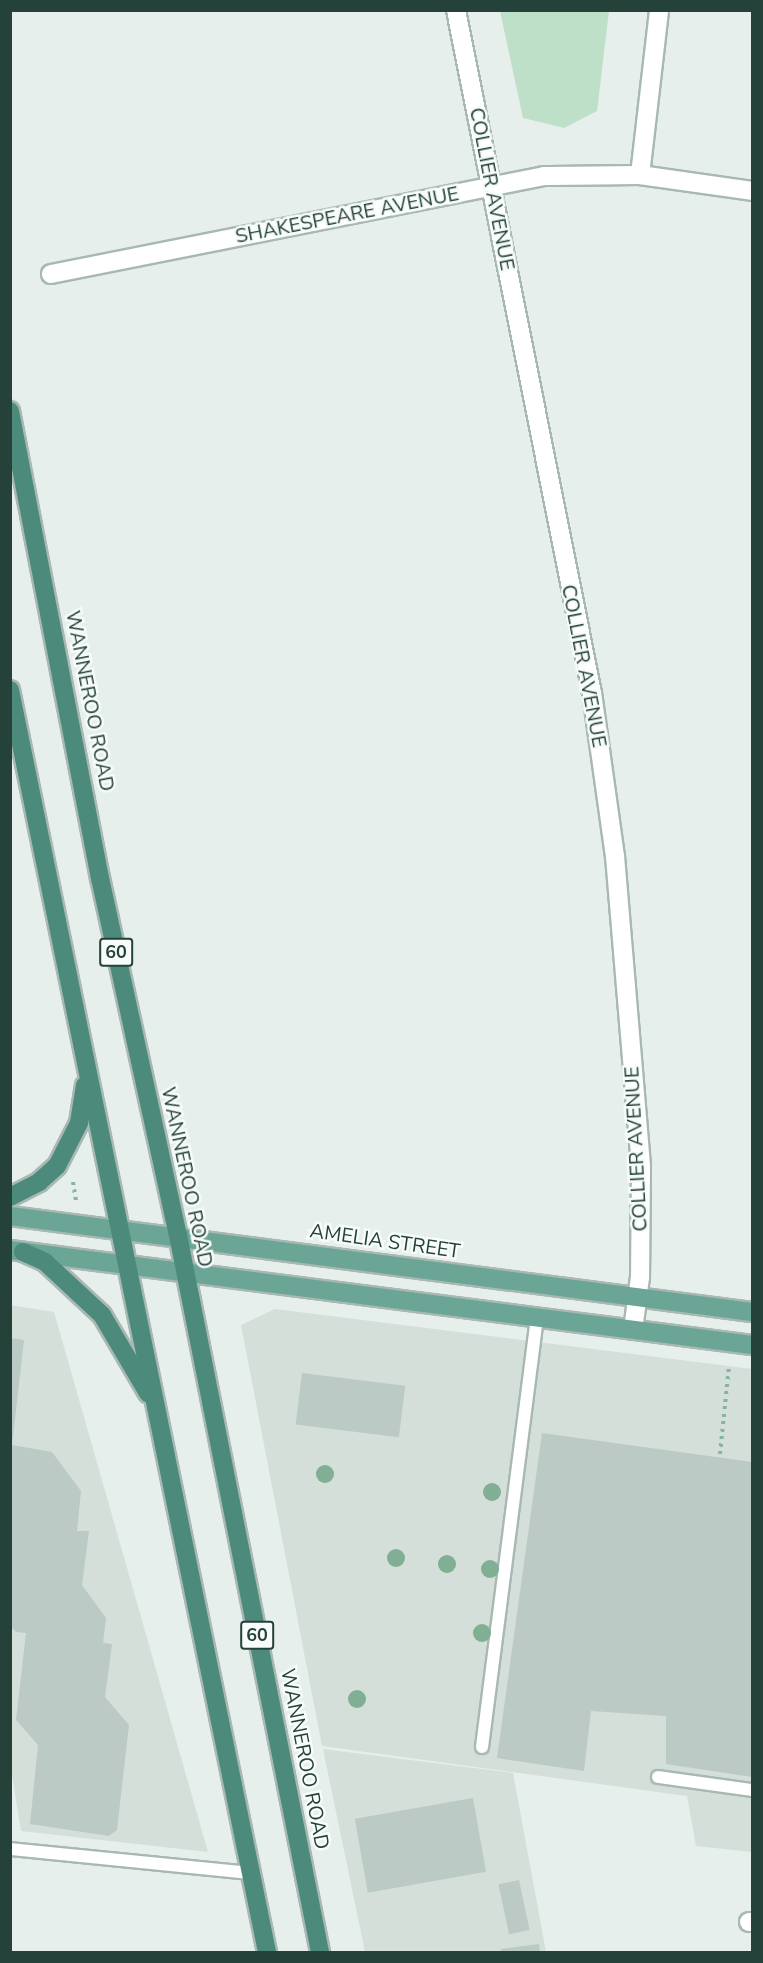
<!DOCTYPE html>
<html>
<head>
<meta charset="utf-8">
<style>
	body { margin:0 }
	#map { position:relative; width:763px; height:1963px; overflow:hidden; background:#e6efeb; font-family:"Nunito Sans",sans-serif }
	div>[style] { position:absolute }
	.built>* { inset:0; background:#d4dfda }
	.green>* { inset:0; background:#bfe0c8 }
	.building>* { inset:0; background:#bbcac4; transform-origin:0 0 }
	.path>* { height:4px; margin-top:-2px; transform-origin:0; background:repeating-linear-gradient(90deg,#86b3a5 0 3px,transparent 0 7.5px) }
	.roads { filter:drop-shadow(2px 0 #a8b8b2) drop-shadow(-2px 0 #a8b8b2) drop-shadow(0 2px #a8b8b2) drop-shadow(0 -2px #a8b8b2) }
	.service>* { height:12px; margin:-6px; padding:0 6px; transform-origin:6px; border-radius:6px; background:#fff }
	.minor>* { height:18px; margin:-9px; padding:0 9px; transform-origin:9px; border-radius:9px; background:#fff }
	.primary>* { height:18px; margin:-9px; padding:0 9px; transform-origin:9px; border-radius:9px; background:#6aa596 }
	.trunk>* { height:18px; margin:-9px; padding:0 9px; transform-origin:9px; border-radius:9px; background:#4c8a7c }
	.trees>* { width:18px; height:18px; margin:-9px; border-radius:50%; background:#80af93 }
	span { translate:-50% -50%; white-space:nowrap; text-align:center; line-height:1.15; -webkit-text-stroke:5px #f7fbf9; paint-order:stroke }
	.shield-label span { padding:2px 4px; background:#f7fbf9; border:2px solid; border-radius:4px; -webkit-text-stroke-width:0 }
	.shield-label { font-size:18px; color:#24423a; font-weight:700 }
	.street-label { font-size:20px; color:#24423a }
	.frame { position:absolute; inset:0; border:12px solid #24423a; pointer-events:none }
</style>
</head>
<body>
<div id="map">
	<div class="built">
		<div style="clip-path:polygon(10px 1305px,54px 1312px,208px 1852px,21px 1831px,10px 1762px)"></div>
		<div style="clip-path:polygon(275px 1309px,752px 1369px,752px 1852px,696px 1846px,687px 1796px,322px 1746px,241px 1325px)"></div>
		<div style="clip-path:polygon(323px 1749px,513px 1773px,546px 1952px,365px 1952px)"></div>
	</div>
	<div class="green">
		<div style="clip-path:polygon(500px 11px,609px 11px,597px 111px,564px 128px,523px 118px)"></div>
	</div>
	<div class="building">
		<div style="clip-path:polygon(10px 1338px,24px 1340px,12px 1445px,52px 1452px,81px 1491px,77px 1531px,89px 1531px,82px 1585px,106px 1618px,103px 1643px,112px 1644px,105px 1697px,129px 1725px,117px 1830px,109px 1836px,30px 1824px,38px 1745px,16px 1720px,26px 1633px,16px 1632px,10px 1626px)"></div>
		<div style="left:302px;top:1373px;width:104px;height:52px;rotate:7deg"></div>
		<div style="clip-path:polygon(542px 1433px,752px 1462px,752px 1777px,666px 1764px,666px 1716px,591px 1711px,584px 1771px,497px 1758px)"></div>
		<div style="left:473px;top:1798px;width:75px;height:120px;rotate:80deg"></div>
		<div style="left:519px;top:1880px;width:51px;height:21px;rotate:78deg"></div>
		<div style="clip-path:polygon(539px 1944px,540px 1952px,501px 1952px,501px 1949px)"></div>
	</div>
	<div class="path">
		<div style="left:73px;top:1182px;width:19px;rotate:81deg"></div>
		<div style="left:720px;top:1454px;width:89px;rotate:-84.2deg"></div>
	</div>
	<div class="roads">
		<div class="service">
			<div style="left:482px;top:1747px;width:433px;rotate:-82.7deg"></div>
			<div style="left:658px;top:1777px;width:95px;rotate:7.9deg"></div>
			<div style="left:10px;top:1849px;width:243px;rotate:5.7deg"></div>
		</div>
		<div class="minor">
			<div style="left:456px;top:10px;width:696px;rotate:78.74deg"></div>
			<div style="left:592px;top:693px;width:165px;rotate:82deg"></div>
			<div style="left:615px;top:856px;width:312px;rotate:85.2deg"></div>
			<div style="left:641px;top:1167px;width:110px;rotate:90.5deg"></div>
			<div style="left:640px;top:1277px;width:53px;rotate:97.5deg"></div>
			<div style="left:640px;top:175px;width:166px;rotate:-83.4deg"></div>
			<div style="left:51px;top:274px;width:503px;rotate:-11.24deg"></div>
			<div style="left:544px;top:176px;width:96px;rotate:-0.6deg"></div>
			<div style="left:640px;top:175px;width:113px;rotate:8.1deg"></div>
			<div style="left:749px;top:1922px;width:3px"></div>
		</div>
		<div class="primary">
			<div style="left:10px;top:1216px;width:748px;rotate:7.37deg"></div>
			<div style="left:10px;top:1250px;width:748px;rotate:7.3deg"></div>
		</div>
		<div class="trunk">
			<div style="left:10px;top:411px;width:476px;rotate:79.1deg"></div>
			<div style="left:100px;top:878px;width:365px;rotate:77.7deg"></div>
			<div style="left:178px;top:1235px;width:731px;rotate:78.8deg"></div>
			<div style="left:10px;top:690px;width:1288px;rotate:78.49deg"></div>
			<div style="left:10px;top:1197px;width:33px;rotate:-27deg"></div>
			<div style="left:39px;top:1182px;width:24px;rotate:-42deg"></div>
			<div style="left:57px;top:1166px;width:48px;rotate:-62.9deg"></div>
			<div style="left:79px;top:1123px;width:38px;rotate:-81deg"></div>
			<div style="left:23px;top:1252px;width:24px;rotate:24deg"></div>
			<div style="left:45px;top:1262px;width:78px;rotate:42.9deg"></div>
			<div style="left:102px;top:1315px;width:91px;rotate:59.5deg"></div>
		</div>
	</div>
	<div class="trees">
		<div style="left:325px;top:1474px"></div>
		<div style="left:492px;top:1492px"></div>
		<div style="left:396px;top:1558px"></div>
		<div style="left:447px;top:1564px"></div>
		<div style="left:490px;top:1569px"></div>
		<div style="left:482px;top:1633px"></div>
		<div style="left:357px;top:1699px"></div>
	</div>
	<div class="shield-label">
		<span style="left:116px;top:952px">60</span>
		<span style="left:257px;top:1635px">60</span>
	</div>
	<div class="street-label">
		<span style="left:492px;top:189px;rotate:79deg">COLLIER AVENUE</span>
		<span style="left:347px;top:215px;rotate:-11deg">SHAKESPEARE AVENUE</span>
		<span style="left:584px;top:666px;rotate:79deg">COLLIER AVENUE</span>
		<span style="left:90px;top:701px;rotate:79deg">WANNEROO ROAD</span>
		<span style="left:636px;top:1149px;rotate:-93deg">COLLIER AVENUE</span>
		<span style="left:187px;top:1177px;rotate:78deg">WANNEROO ROAD</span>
		<span style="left:385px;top:1241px;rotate:8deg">AMELIA STREET</span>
		<span style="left:305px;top:1759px;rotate:79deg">WANNEROO ROAD</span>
	</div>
	<div class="frame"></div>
</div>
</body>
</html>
